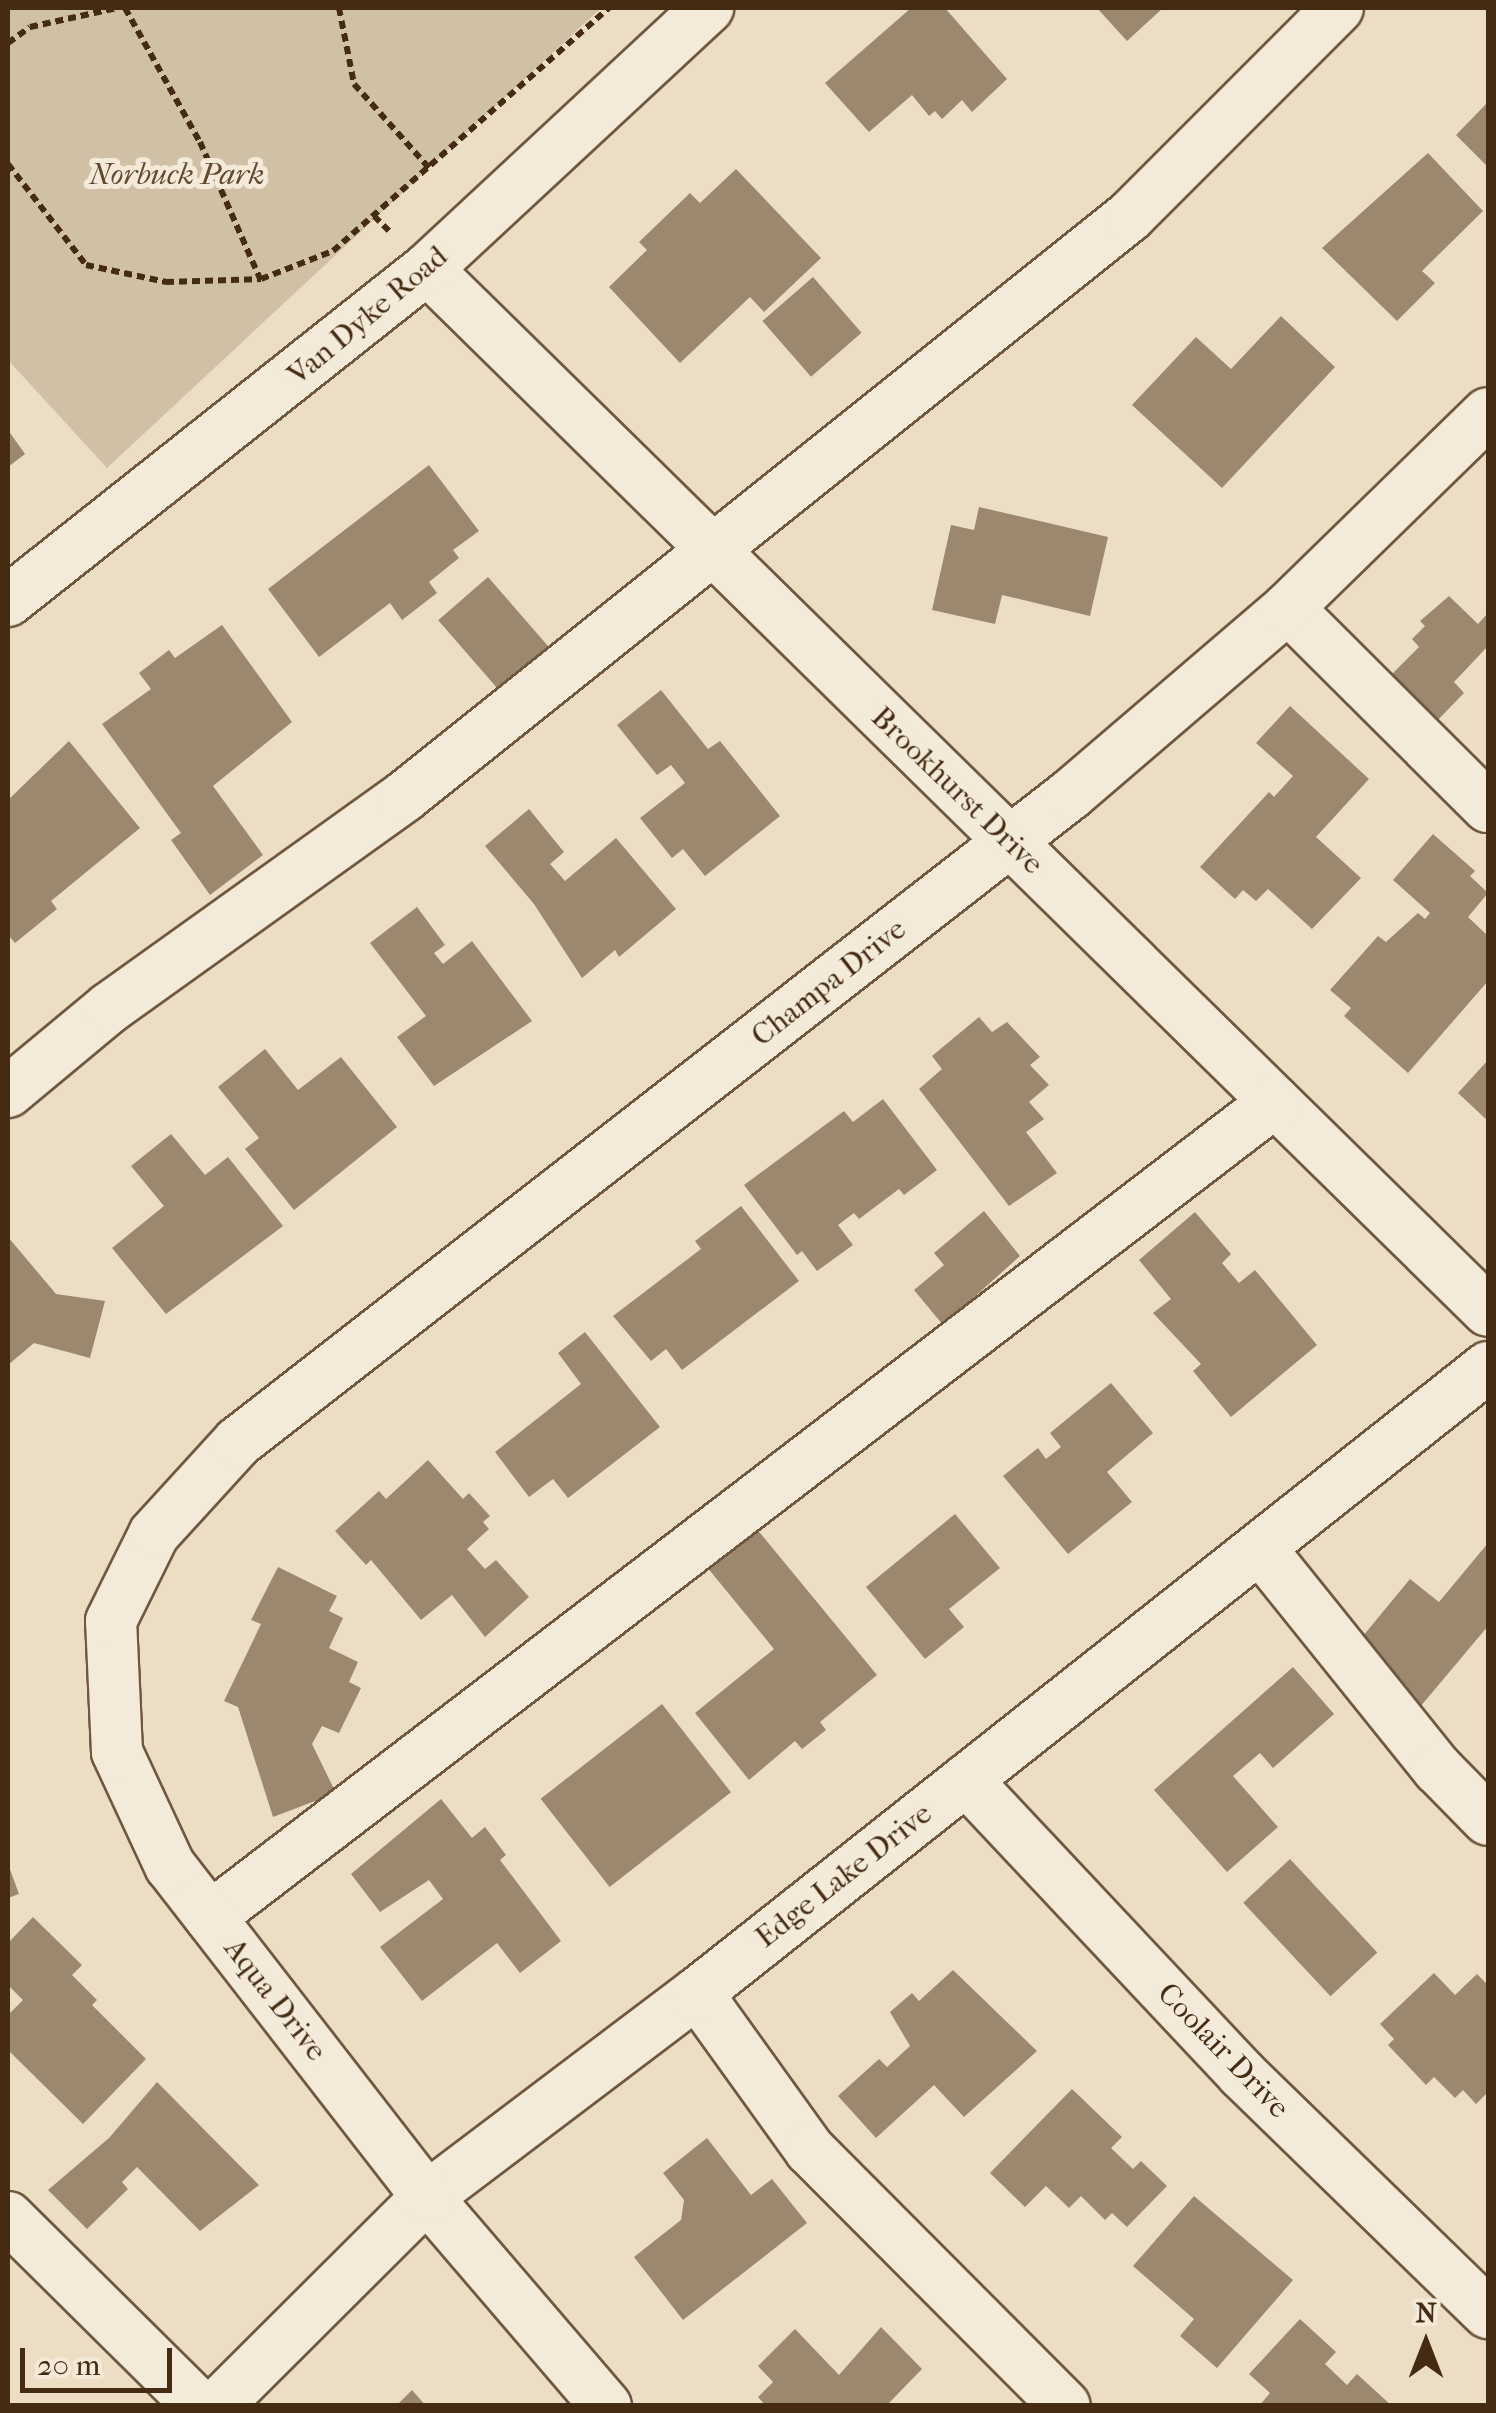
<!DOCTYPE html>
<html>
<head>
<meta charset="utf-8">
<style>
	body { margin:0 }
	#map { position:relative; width:1496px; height:2413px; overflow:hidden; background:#ecdec4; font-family:"IM FELL French Canon",serif }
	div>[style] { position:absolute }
	.green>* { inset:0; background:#d0c0a6 }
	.building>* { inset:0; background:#9c886f; transform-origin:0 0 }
	.path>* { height:6px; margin-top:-3px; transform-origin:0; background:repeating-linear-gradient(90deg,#462b13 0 8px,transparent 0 13px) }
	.roads { filter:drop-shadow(2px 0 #70583f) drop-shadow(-2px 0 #70583f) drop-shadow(0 2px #70583f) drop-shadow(0 -2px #70583f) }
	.minor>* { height:50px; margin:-25px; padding:0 25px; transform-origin:25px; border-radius:25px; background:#f3ead9 }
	span { translate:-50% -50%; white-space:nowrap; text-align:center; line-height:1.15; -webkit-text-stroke:10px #f3ead9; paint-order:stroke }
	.park-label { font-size:30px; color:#624930; font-style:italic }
	.street-label { font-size:30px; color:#462b13 }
	.frame { position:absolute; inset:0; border:10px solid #462b13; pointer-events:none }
	.north { position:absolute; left:1376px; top:2293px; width:100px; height:100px; -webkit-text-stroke:8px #f3ead9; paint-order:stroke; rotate:0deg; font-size:28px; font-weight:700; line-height:40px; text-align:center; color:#462b13 }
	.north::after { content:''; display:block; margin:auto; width:35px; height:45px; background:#462b13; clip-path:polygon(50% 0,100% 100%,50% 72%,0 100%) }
	.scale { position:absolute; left:20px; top:2348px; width:152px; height:45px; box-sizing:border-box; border:5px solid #462b13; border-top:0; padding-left:12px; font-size:30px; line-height:35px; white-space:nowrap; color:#462b13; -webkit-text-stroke:8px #f3ead9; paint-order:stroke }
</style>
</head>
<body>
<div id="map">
	<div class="green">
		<div style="clip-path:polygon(8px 8px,601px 8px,107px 468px,8px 360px)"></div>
	</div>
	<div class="building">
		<div style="clip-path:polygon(911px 8px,945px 8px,1007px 79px,972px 112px,962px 100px,942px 119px,935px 111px,929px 116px,912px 95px,869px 132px,825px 83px)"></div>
		<div style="clip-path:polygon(1097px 8px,1163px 8px,1127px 41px)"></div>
		<div style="clip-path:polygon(1488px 102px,1488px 167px,1456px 135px)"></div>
		<div style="clip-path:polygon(1428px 153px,1483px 211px,1422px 271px,1435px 283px,1397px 321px,1322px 248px)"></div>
		<div style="clip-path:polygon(736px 169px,821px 258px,764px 312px,750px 297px,680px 363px,609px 287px,647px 250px,639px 242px,690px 193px,700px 203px)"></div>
		<div style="left:813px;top:277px;width:74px;height:67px;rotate:49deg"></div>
		<div style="clip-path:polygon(1281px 316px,1335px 367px,1222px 488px,1132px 405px,1196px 337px,1231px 369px)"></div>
		<div style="clip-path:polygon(8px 430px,25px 454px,8px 467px)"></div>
		<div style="clip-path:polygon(429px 465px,479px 531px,453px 550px,459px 558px,429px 582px,437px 593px,402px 620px,390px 603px,319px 657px,268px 589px)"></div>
		<div style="clip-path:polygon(979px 507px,1108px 537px,1090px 616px,1002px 595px,995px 624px,932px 610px,951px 525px,974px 530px)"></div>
		<div style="left:488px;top:577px;width:100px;height:66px;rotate:49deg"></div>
		<div style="clip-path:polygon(1449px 596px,1478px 624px,1488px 613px,1488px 646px,1454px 682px,1464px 693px,1431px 727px,1384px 682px,1419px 647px,1412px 639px,1425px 626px,1420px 621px)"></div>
		<div style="clip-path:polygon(222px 625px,292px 722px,213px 786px,263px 855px,210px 895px,171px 840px,181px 833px,102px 724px,151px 689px,139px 673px,169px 650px,175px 658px)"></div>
		<div style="clip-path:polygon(661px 690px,708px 749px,720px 741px,780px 816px,705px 876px,683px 849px,672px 858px,640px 818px,685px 783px,671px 765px,657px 775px,617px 725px)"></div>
		<div style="clip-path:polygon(1290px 706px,1369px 779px,1316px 837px,1361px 878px,1312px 929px,1268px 889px,1256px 901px,1243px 890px,1235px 899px,1200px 867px,1269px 792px,1274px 797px,1293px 776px,1256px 743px)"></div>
		<div style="clip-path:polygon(69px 741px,140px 828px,51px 901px,57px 909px,15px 943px,8px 935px,8px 800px)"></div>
		<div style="clip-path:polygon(529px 809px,564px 852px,550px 864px,565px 881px,616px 838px,676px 909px,619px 957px,615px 950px,582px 978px,534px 904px,485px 846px)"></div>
		<div style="clip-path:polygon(1433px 834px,1475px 871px,1470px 876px,1488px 893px,1468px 917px,1488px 936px,1488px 981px,1408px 1073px,1344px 1016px,1351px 1008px,1330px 990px,1378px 936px,1386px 942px,1418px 913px,1425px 919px,1430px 913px,1393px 880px)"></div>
		<div style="clip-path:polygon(417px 907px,445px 945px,434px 953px,443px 964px,472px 941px,532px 1021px,434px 1086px,397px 1037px,426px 1016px,370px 943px)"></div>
		<div style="clip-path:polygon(979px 1017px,992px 1032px,1007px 1022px,1040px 1057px,1030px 1065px,1049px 1085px,1029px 1102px,1044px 1119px,1026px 1132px,1057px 1173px,1009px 1206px,919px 1089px,942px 1069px,932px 1056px)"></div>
		<div style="clip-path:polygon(265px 1049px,298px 1090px,341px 1057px,397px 1127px,294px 1210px,245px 1149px,259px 1138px,218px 1087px)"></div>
		<div style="clip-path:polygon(1488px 1060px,1488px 1121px,1458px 1093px)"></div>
		<div style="clip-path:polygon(883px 1099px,937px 1170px,904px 1195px,899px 1189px,859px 1219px,854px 1213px,838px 1225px,853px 1245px,817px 1271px,802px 1251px,797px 1255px,744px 1185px,844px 1111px,853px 1122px)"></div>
		<div style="clip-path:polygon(171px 1134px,205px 1175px,228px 1157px,283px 1226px,166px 1314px,112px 1248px,164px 1206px,131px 1166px)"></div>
		<div style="clip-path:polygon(741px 1206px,799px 1281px,682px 1370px,666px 1349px,651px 1361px,613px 1316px,701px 1249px,695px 1241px)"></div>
		<div style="clip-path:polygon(984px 1211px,1020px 1256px,943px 1325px,914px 1290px,944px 1265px,934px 1253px)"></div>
		<div style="clip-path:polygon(1195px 1212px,1231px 1254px,1222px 1263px,1239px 1283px,1255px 1270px,1317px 1345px,1231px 1417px,1193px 1371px,1201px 1364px,1153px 1313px,1171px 1299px,1139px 1260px)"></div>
		<div style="clip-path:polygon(8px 1237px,56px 1294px,105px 1301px,90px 1358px,34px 1343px,8px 1365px)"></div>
		<div style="clip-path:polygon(585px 1332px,660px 1427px,568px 1498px,553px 1479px,529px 1497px,495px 1452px,581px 1384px,558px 1353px)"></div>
		<div style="clip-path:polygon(1111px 1383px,1153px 1433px,1107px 1472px,1132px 1502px,1068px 1554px,1003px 1476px,1038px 1448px,1046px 1459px,1061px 1447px,1050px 1433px)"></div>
		<div style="clip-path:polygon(428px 1460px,463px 1499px,469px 1493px,490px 1516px,483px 1522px,489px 1529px,467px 1549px,485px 1569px,496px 1560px,529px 1597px,485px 1637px,452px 1595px,421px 1620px,371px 1560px,366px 1565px,335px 1531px,379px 1491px,386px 1499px)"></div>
		<div style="clip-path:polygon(955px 1514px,1000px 1568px,949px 1609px,964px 1627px,925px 1659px,866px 1587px)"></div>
		<div style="clip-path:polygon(751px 1522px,877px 1675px,820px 1722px,826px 1730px,802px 1749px,795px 1741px,749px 1780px,695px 1713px,774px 1649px,702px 1561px)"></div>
		<div style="clip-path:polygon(1488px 1543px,1488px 1626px,1420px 1707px,1358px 1642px,1410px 1579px,1439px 1602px)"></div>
		<div style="clip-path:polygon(278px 1567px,337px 1596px,329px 1611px,343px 1618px,329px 1648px,358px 1662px,349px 1682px,361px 1688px,339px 1733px,322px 1726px,312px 1744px,336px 1793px,273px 1817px,238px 1707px,224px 1701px,261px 1624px,251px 1620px)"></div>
		<div style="clip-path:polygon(1293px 1667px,1334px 1714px,1273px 1768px,1260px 1753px,1233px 1776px,1278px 1827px,1227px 1872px,1154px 1790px)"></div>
		<div style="left:662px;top:1704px;width:112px;height:154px;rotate:52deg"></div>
		<div style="clip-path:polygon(441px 1799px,472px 1838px,485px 1827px,506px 1855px,500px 1860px,561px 1941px,520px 1973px,497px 1943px,422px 2001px,380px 1947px,443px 1899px,429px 1880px,380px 1912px,351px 1874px)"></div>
		<div style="left:1290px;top:1859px;width:128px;height:64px;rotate:47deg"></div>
		<div style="clip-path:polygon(8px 1864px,19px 1894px,8px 1898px)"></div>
		<div style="clip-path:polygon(33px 1917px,82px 1965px,72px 1975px,97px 2000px,92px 2005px,146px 2059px,83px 2124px,8px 2050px,8px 2015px,23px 2000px,8px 1985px,8px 1943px)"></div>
		<div style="clip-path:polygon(953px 1970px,1037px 2051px,964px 2117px,934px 2085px,876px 2138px,838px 2096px,879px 2059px,887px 2067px,910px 2046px,890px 2012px,912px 1993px,919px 2001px)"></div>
		<div style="clip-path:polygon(1434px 1973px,1455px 1995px,1477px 1974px,1488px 1985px,1488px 2092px,1476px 2104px,1463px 2090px,1455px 2098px,1434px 2077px,1426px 2085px,1388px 2045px,1394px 2039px,1380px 2024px)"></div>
		<div style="clip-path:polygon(157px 2082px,259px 2185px,200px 2231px,137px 2167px,122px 2182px,128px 2189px,87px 2229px,48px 2190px,109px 2138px)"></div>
		<div style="clip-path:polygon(1072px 2089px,1122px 2137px,1111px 2148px,1133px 2169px,1141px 2161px,1167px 2186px,1127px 2227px,1112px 2213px,1105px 2220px,1081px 2196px,1069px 2208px,1046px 2186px,1025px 2207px,990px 2173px)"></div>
		<div style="clip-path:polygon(707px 2138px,751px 2195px,772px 2179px,807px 2223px,683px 2320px,634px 2257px,681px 2220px,684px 2200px,663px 2173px)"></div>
		<div style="clip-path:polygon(1194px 2196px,1293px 2280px,1217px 2368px,1180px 2336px,1194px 2319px,1133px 2266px)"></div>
		<div style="clip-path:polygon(1300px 2319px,1336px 2352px,1325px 2364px,1347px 2385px,1357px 2374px,1392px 2406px,1259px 2406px,1270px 2393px,1249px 2374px)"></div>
		<div style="clip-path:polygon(881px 2327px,922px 2369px,886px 2406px,766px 2406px,758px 2397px,773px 2382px,758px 2366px,795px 2329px,839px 2375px)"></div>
		<div style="clip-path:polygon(412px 2390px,426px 2406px,396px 2406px)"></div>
	</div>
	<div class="path">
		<div style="left:125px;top:8px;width:154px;rotate:60.8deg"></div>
		<div style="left:200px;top:142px;width:150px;rotate:66.3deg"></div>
		<div style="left:339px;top:8px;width:77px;rotate:78.8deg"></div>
		<div style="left:354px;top:84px;width:114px;rotate:48.2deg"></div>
		<div style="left:8px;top:43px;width:27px;rotate:-36deg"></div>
		<div style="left:30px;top:27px;width:89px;rotate:-12.3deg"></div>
		<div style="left:8px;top:164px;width:128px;rotate:52.3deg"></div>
		<div style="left:86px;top:265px;width:82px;rotate:12deg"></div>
		<div style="left:166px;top:282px;width:95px;rotate:-1.8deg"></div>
		<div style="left:261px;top:279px;width:77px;rotate:-21.3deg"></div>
		<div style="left:333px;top:251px;width:368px;rotate:-41.4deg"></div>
		<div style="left:374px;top:216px;width:24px;rotate:45deg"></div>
	</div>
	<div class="roads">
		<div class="minor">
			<div style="left:427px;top:269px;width:1487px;rotate:44.48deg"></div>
			<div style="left:8px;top:601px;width:535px;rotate:-38.39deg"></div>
			<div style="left:427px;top:269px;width:384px;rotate:-42.9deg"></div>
			<div style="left:1288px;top:608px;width:282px;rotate:44.9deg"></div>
			<div style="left:8px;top:1092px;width:131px;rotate:-39.7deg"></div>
			<div style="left:109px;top:1008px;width:364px;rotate:-35.6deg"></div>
			<div style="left:405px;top:796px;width:928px;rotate:-38.66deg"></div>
			<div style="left:1130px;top:216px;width:294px;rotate:-45deg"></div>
			<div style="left:1260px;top:1548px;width:284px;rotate:51.2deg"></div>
			<div style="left:1438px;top:1769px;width:71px;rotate:45.6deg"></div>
			<div style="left:966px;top:1780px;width:403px;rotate:46.8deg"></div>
			<div style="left:1242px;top:2074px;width:343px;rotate:44.2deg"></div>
			<div style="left:210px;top:1917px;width:1341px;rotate:-37.43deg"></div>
			<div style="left:697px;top:1993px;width:193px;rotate:54.3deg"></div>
			<div style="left:810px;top:2150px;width:361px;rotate:45.1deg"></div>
			<div style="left:8px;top:2217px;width:269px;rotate:44.7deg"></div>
			<div style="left:217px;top:2406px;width:296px;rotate:-44.9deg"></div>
			<div style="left:427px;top:2197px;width:338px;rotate:-37.1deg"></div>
			<div style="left:697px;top:1993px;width:1009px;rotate:-38.36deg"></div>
			<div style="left:606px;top:2406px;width:275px;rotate:-130.6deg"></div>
			<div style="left:427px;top:2197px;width:419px;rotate:-127.8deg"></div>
			<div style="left:170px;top:1866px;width:126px;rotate:-114.9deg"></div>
			<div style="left:117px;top:1752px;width:131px;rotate:-92.6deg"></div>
			<div style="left:111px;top:1621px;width:97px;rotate:-63.7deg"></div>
			<div style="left:154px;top:1534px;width:125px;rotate:-47.6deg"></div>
			<div style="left:238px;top:1442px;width:1055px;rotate:-37.88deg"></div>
			<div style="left:1071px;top:794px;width:286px;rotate:-40.6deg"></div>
			<div style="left:1288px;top:608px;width:279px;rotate:-44.3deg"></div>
		</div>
	</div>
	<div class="park-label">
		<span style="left:177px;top:175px">Norbuck Park</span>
	</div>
	<div class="street-label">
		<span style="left:368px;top:316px;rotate:-40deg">Van Dyke Road</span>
		<span style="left:957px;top:791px;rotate:44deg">Brookhurst Drive</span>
		<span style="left:829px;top:983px;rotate:-38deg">Champa Drive</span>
		<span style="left:844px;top:1876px;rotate:-38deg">Edge Lake Drive</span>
		<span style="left:275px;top:2000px;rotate:52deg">Aqua Drive</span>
		<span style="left:1223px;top:2051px;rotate:46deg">Coolair Drive</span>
	</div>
	<div class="frame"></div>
	<div class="north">N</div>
	<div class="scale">20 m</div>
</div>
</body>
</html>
